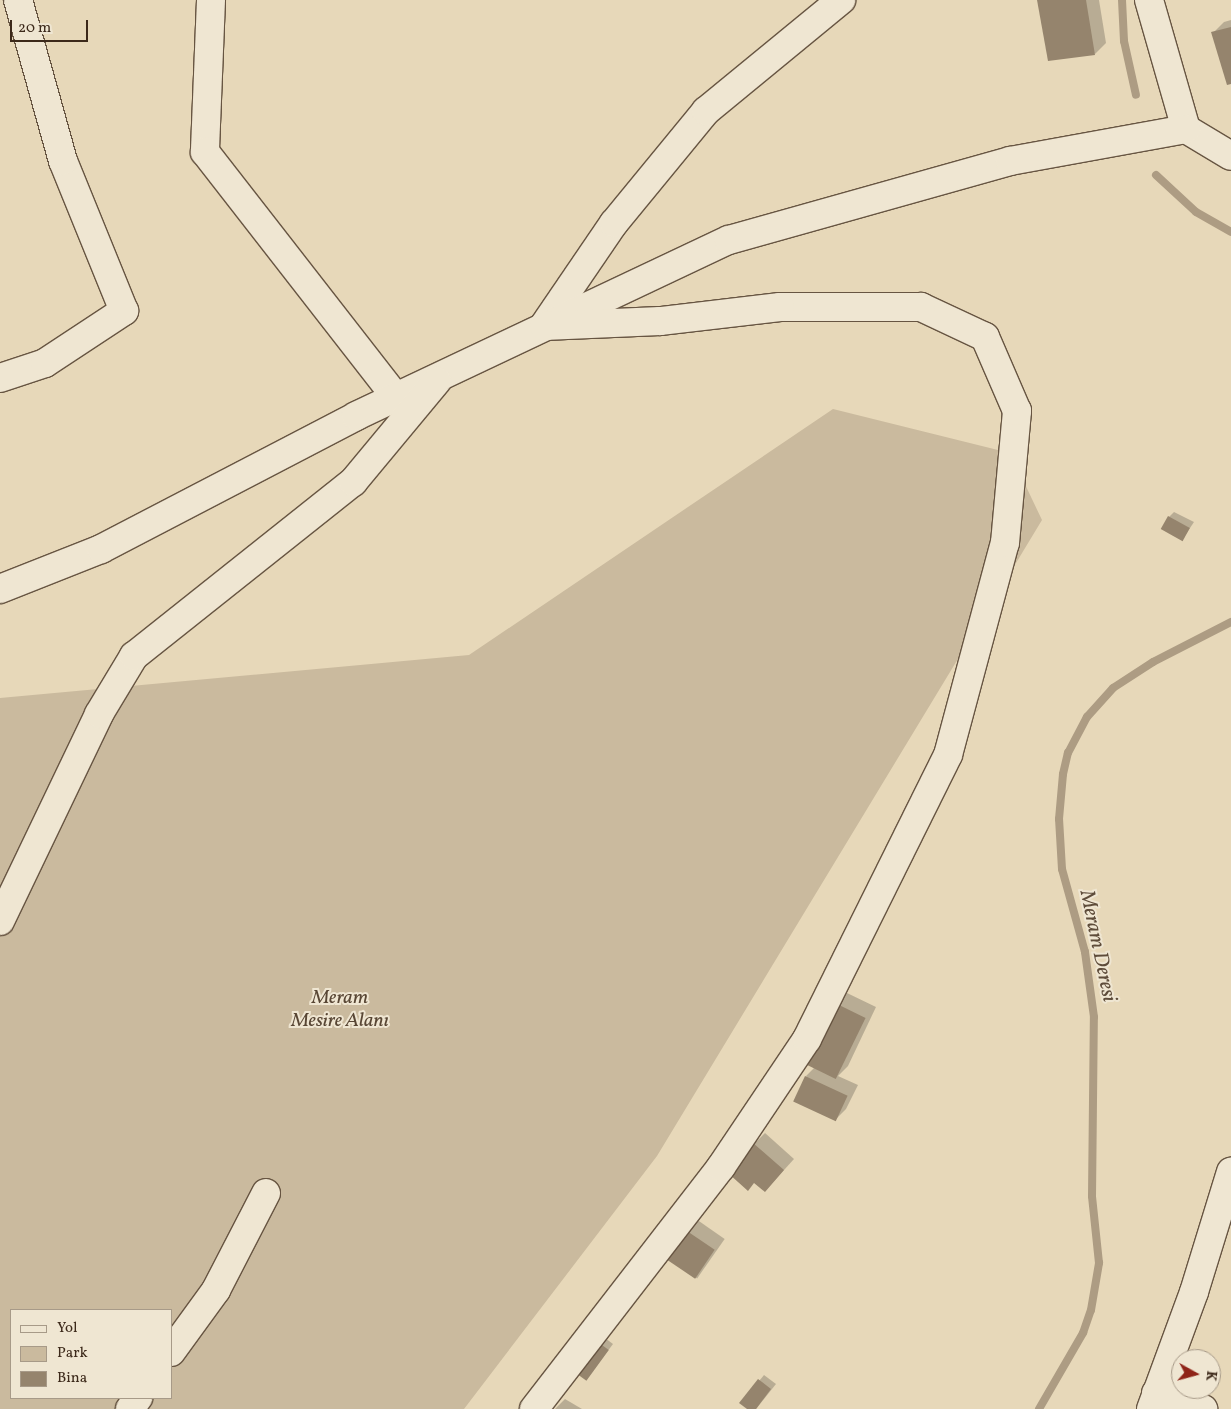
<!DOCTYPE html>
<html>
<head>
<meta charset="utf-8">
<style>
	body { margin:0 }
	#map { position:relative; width:1231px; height:1409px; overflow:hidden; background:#e7d8b9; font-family:Vollkorn,serif }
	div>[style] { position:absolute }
	.green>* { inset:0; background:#caba9e }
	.shadow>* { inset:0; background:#0003; transform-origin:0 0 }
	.stream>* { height:8px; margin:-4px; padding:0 4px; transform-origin:4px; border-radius:4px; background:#ad9c83 }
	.building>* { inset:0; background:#95846d; transform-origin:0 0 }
	.roads { filter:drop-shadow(1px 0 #675542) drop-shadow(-1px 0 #675542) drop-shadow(0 1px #675542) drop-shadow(0 -1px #675542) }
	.minor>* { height:28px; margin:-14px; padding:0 14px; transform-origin:14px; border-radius:14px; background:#efe6d2 }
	span { translate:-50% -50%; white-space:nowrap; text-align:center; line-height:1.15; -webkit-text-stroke:4px #efe6d2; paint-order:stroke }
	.park-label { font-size:20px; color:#584634; font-style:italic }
	.water-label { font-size:21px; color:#5e4c3a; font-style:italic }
	.legend { position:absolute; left:10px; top:1309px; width:162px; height:90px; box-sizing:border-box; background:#efe6d2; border:1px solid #a79a88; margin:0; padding:6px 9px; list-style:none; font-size:15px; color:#3c291a }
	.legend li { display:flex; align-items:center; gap:10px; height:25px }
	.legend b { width:25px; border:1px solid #a79a88 }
	.north { position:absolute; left:1171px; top:1349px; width:50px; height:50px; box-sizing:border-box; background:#efe6d2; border:1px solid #a79a88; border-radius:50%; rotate:97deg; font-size:14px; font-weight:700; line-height:20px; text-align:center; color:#3c291a }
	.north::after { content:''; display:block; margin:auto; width:18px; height:22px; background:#8f2418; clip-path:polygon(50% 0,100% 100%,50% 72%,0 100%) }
	.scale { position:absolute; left:10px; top:20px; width:78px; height:22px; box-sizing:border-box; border:2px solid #3c291a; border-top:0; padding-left:6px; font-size:15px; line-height:18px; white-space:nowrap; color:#3c291a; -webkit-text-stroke:4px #efe6d2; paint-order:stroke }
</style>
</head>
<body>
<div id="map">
	<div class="green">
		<div style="clip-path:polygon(evenodd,833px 409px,1010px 453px,1042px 520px,657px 1156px,464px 1409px,0 1409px,0 698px,469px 655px,833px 409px,11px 1310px,171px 1310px,171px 1398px,11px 1398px,11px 1310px)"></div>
	</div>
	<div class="shadow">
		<div style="clip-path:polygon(1039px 0,1099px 0,1106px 43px,1095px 54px)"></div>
		<div style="clip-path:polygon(1231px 20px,1231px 83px,1213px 33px,1224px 22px)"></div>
		<div style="clip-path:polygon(1174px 512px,1194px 522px,1182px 540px,1169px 517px)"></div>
		<div style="clip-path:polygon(847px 993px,876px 1007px,848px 1066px,838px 1076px,858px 1085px,846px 1109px,835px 1120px,806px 1076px,815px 1067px,836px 1004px)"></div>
		<div style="clip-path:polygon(765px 1133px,794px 1159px,765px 1191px,754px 1144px)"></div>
		<div style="left:696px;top:1219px;width:35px;height:48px;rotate:35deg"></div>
		<div style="clip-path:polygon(601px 1335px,613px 1344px,587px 1379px)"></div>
		<div style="clip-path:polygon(764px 1375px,776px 1384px,756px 1409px,749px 1409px,741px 1403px)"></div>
		<div style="clip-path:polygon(565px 1399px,582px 1409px,555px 1409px)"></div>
	</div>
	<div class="stream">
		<div style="left:1122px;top:0;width:41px;rotate:87.2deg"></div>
		<div style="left:1124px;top:41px;width:55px;rotate:77.5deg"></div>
		<div style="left:1156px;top:175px;width:54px;rotate:42.8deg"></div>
		<div style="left:1196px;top:212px;width:40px;rotate:29.7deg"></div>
		<div style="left:1039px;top:1409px;width:88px;rotate:-59.9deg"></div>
		<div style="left:1083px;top:1333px;width:24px;rotate:-71deg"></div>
		<div style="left:1091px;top:1310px;width:48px;rotate:-80.3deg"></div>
		<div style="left:1099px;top:1263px;width:67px;rotate:-96deg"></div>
		<div style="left:1092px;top:1196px;width:179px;rotate:-89.4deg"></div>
		<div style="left:1094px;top:1017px;width:66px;rotate:-97.9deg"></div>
		<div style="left:1085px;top:952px;width:86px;rotate:-105.5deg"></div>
		<div style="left:1062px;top:869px;width:50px;rotate:-93.4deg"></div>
		<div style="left:1059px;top:819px;width:45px;rotate:-84.9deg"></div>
		<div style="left:1063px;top:774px;width:22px;rotate:-77deg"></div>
		<div style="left:1068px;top:753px;width:41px;rotate:-62.2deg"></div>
		<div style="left:1087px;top:717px;width:39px;rotate:-48deg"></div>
		<div style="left:1113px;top:688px;width:48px;rotate:-33deg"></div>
		<div style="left:1153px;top:662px;width:88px;rotate:-27.1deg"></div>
	</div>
	<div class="building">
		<div style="clip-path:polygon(1037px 0,1086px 0,1095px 55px,1048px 61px)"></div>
		<div style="clip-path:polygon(1231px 27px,1231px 84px,1227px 85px,1211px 32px)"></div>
		<div style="left:1168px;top:516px;width:25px;height:15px;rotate:29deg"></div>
		<div style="left:835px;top:1003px;width:34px;height:68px;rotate:26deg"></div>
		<div style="left:805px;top:1076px;width:47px;height:28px;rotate:25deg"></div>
		<div style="clip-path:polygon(753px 1143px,784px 1170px,765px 1192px,754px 1183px,748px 1191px,728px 1173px)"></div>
		<div style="left:684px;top:1229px;width:37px;height:35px;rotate:34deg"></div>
		<div style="left:595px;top:1340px;width:17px;height:38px;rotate:36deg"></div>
		<div style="clip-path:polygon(758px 1379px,771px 1389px,756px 1409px,747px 1409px,739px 1403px)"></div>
	</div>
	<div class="roads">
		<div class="minor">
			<div style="left:211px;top:0;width:152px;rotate:92.3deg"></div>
			<div style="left:205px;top:152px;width:311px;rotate:52.1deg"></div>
			<div style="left:1149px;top:0;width:134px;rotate:74deg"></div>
			<div style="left:1186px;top:129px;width:52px;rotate:31deg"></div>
			<div style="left:545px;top:324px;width:122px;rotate:-55.7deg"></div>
			<div style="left:614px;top:223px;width:145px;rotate:-50.6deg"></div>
			<div style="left:706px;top:111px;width:175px;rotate:-39.4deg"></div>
			<div style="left:0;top:378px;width:47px;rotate:-18.4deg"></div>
			<div style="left:45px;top:363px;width:95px;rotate:-33.4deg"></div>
			<div style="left:124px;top:311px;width:162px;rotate:-112.1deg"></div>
			<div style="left:63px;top:161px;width:167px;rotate:-105.6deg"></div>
			<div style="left:0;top:589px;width:109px;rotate:-21.6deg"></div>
			<div style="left:101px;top:549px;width:288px;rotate:-27.5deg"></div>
			<div style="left:356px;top:416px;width:412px;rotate:-25.3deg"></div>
			<div style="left:729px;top:240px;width:292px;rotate:-15.7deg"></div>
			<div style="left:1010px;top:161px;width:179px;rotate:-10.3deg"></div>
			<div style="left:0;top:921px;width:229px;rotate:-64.4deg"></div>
			<div style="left:99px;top:714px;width:68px;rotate:-58.9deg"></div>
			<div style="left:134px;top:656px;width:280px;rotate:-38.5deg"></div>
			<div style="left:353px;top:482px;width:131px;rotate:-50.3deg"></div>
			<div style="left:171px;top:1352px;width:77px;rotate:-54deg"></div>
			<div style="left:216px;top:1290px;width:109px;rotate:-62.7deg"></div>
			<div style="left:1156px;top:1393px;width:50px;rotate:18.8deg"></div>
			<div style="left:130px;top:1409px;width:14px;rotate:-54deg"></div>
			<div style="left:534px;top:1409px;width:306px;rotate:-52.3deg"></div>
			<div style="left:721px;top:1167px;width:154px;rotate:-56.1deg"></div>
			<div style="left:807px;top:1039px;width:317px;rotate:-63.6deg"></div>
			<div style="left:948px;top:755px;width:220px;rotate:-75deg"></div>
			<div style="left:1005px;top:543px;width:133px;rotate:-84.8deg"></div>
			<div style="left:1017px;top:411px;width:81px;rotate:-113.4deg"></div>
			<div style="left:985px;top:337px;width:71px;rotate:-154.9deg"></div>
			<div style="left:921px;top:307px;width:141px;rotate:180deg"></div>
			<div style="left:780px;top:307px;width:121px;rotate:173.3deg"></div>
			<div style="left:660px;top:321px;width:116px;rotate:177.5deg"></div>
			<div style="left:1151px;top:1409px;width:125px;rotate:-69.8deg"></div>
			<div style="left:1194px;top:1292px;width:126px;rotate:-72.9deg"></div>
		</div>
	</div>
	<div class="park-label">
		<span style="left:340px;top:1010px">Meram<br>Mesire Alanı</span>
	</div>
	<div class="water-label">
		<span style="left:1097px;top:946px;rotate:78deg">Meram Deresi</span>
	</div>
	<ul class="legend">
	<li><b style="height:6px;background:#efe6d2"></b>Yol</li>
	<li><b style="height:14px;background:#caba9e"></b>Park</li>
	<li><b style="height:14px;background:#95846d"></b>Bina</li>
	</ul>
	<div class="north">K</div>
	<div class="scale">20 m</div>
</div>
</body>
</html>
